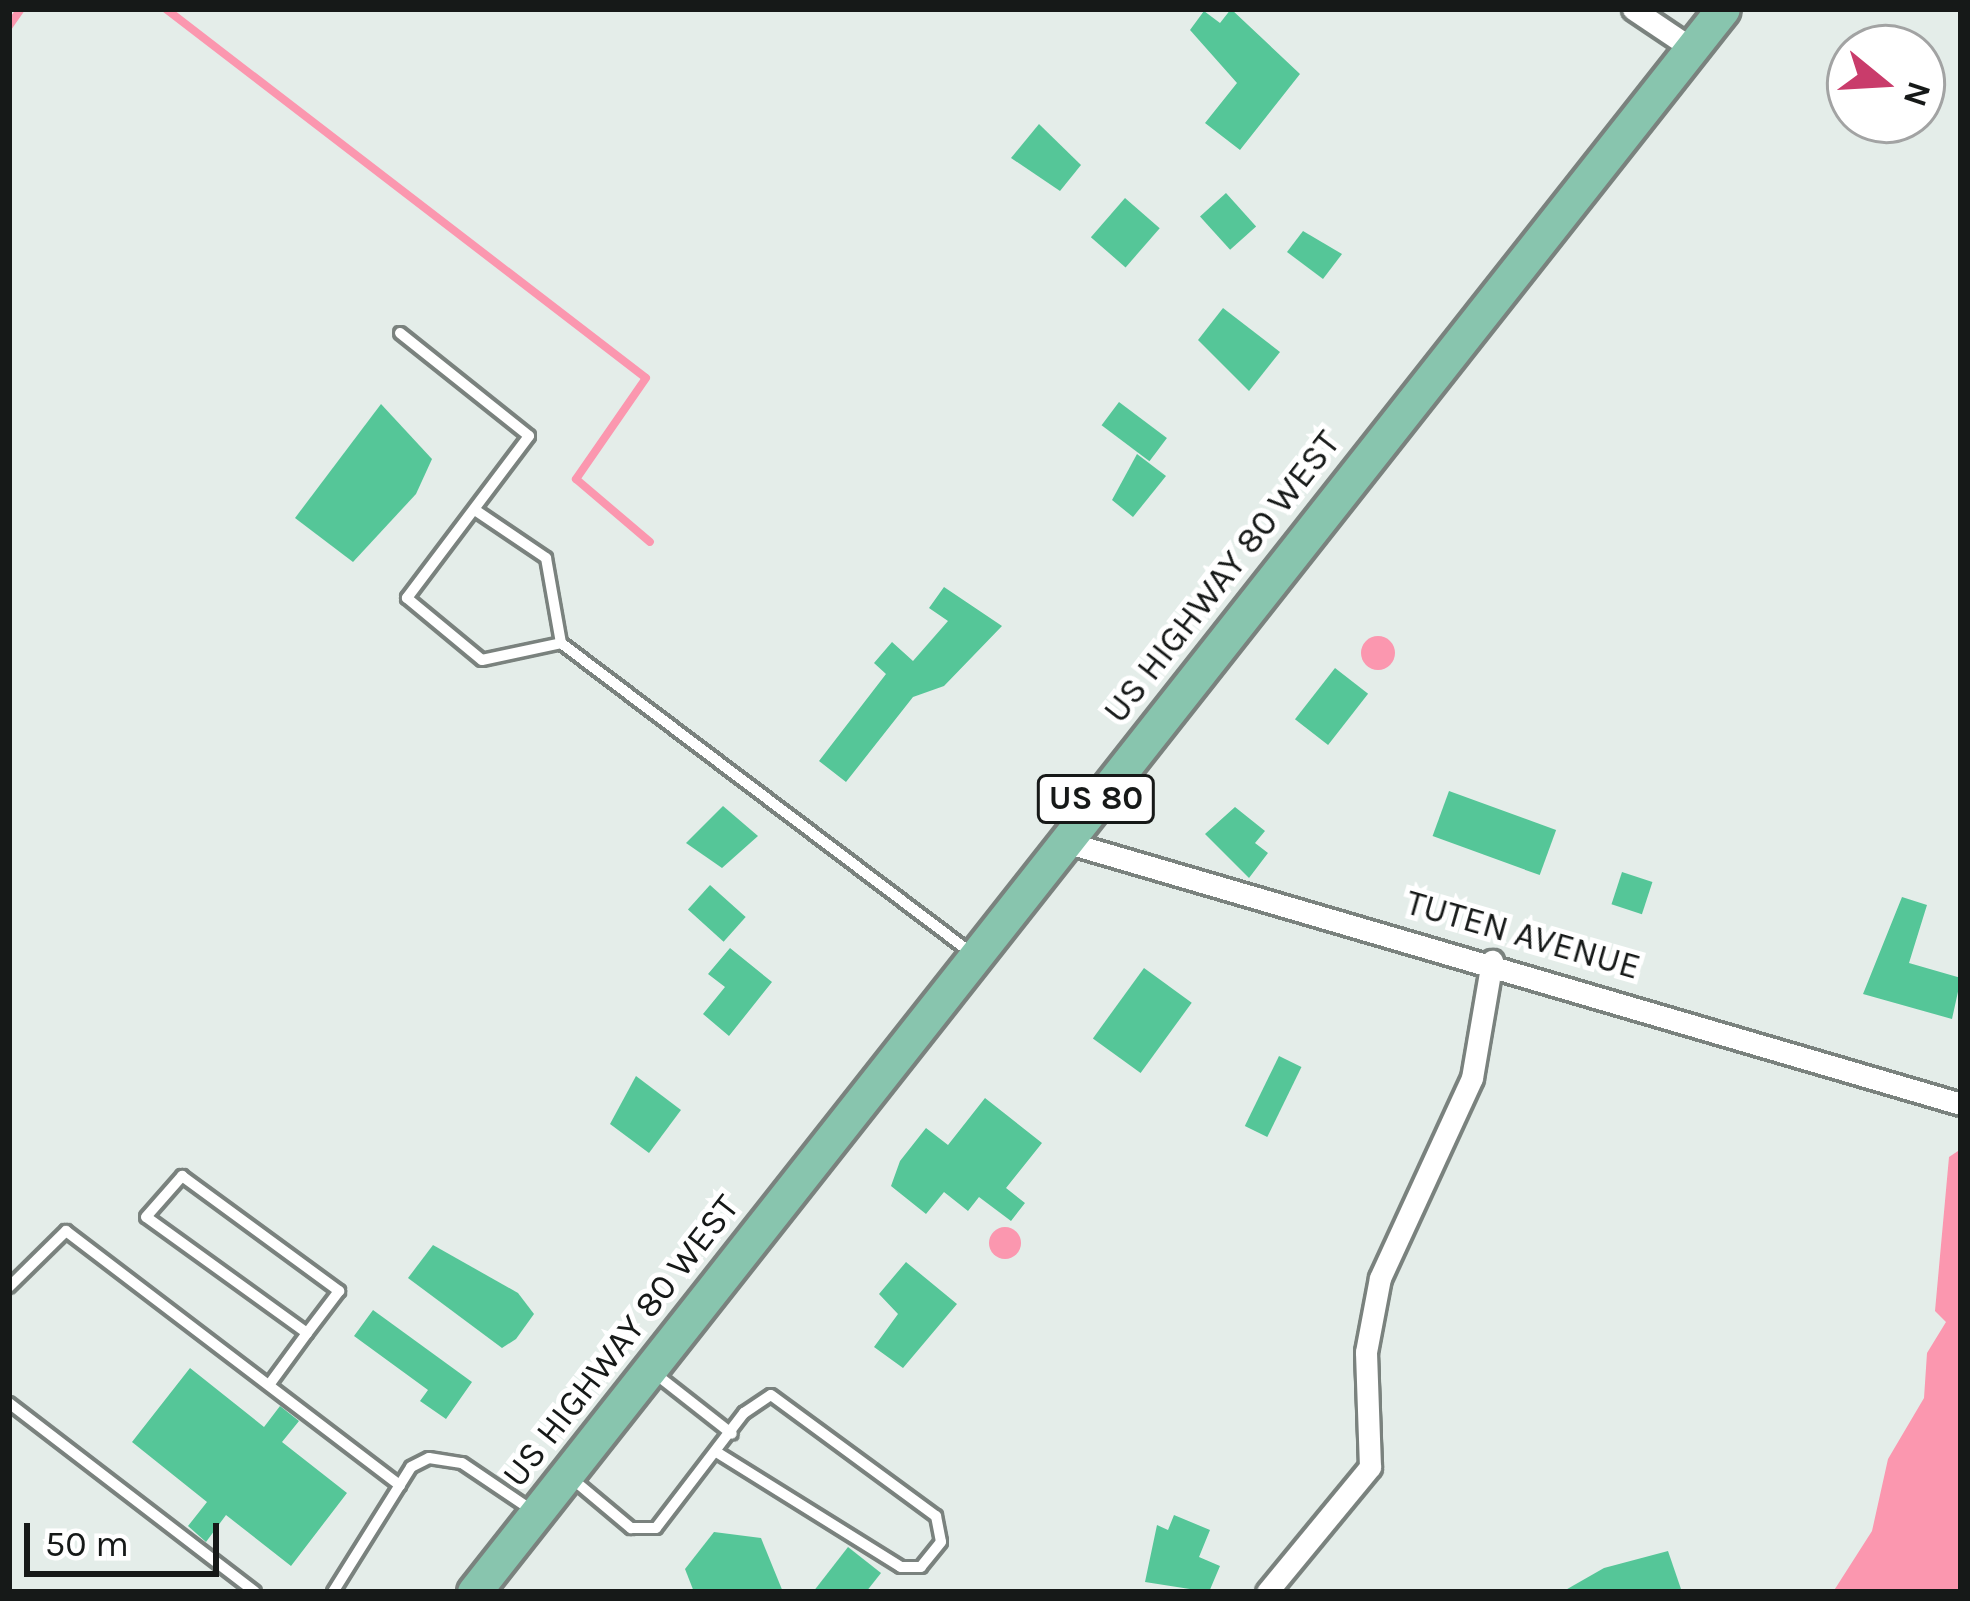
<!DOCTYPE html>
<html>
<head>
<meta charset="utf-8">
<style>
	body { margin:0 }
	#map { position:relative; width:1970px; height:1601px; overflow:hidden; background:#e4ede9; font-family:Karla,sans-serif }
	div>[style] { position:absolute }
	.water>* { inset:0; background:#fb97af }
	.round { border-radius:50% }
	.stream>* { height:8px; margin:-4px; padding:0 4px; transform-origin:4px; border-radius:4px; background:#fb97af }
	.building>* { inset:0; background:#55c698; transform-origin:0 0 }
	.roads { filter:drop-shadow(3px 0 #7a827e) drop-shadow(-3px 0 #7a827e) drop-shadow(0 3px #7a827e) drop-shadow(0 -3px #7a827e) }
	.service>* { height:10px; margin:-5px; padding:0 5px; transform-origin:5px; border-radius:5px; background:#fff }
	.minor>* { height:21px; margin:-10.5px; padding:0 10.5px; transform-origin:10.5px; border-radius:10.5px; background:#fff }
	.primary>* { height:33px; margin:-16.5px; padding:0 16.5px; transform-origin:16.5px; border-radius:16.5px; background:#88c5ae }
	span { translate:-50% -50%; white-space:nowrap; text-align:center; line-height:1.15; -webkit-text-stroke:10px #fff; paint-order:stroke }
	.shield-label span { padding:3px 9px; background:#fff; border:3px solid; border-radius:9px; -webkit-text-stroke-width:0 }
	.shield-label { font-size:33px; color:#161918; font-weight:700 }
	.street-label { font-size:36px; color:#161918 }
	.frame { position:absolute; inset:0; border:12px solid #161918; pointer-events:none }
	.north { position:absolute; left:1826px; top:24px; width:120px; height:120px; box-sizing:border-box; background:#fff; border:3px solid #a2a3a3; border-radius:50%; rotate:108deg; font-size:33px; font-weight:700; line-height:48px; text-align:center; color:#161918 }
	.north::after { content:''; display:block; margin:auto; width:42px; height:54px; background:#c93c6b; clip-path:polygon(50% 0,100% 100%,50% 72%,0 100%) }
	.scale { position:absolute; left:24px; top:1523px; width:195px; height:54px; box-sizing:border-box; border:6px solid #161918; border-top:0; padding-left:15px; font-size:36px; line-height:42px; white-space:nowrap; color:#161918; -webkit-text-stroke:9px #fff; paint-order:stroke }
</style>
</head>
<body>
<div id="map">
	<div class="water">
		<div class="round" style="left:1361px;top:636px;width:34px;height:34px"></div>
		<div style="clip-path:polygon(1961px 1149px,1961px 1592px,1833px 1592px,1872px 1531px,1888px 1459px,1924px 1398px,1927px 1353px,1946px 1322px,1935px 1311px,1949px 1157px)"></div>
		<div class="round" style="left:989px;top:1227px;width:32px;height:32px"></div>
	</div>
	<div class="stream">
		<div style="left:166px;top:9px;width:605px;rotate:37.55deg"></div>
		<div style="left:646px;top:378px;width:123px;rotate:124.7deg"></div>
		<div style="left:576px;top:479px;width:97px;rotate:40.4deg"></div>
		<div style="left:9px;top:26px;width:21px;rotate:-55deg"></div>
	</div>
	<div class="building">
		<div style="clip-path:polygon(1231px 9px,1300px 74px,1240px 150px,1205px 123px,1237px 83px,1190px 30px,1204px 11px,1220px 23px)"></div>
		<div style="clip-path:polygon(1039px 124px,1081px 165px,1060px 191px,1011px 158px)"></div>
		<div style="left:1226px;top:193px;width:45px;height:35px;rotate:48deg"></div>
		<div style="left:1125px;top:198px;width:46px;height:52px;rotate:41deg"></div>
		<div style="clip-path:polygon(1303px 231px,1342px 254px,1323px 279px,1287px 252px)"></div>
		<div style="clip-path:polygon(1223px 308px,1280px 352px,1249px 391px,1198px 340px)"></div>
		<div style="left:1119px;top:402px;width:60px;height:29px;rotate:37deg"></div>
		<div style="clip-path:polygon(381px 404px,432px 459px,416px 494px,353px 562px,295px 518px)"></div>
		<div style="clip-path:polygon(1137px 454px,1166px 476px,1133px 517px,1112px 500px)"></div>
		<div style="clip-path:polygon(944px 587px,1002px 626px,944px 686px,913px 697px,846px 782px,819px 761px,886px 674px,874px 663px,892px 642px,913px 661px,948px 621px,929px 608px)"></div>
		<div style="left:1335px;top:668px;width:42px;height:65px;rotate:38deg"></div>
		<div style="left:1449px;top:791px;width:114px;height:48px;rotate:20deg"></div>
		<div style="clip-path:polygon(723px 806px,758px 836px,722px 868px,686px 843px)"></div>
		<div style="clip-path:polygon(1235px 807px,1265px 831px,1255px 843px,1268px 853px,1249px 878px,1205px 834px)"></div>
		<div style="left:1622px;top:872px;width:32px;height:34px;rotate:18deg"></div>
		<div style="left:710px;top:885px;width:48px;height:33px;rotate:42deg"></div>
		<div style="clip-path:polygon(1902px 897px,1927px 905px,1909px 963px,1961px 978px,1952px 1019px,1863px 994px)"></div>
		<div style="clip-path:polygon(730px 948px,772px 982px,729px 1036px,703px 1014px,725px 987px,708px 974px)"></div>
		<div style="left:1144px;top:968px;width:59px;height:87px;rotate:36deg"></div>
		<div style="left:1279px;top:1056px;width:25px;height:78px;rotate:26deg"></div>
		<div style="clip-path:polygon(636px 1076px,681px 1110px,649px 1153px,610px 1124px)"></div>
		<div style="clip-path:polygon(985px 1098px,1042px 1143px,1006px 1188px,1025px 1203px,1011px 1221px,979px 1197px,968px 1211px,944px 1192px,926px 1214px,891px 1186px,900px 1161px,926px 1128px,948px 1145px)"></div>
		<div style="clip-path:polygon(433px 1245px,518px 1293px,534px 1314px,516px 1339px,502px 1348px,408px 1278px)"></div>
		<div style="clip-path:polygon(906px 1262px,957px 1304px,903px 1368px,874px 1347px,898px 1314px,879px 1294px)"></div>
		<div style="clip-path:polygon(373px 1310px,472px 1382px,446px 1419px,420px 1401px,428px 1390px,354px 1336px)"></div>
		<div style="clip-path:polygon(190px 1368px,264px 1427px,280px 1406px,299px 1421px,282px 1442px,347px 1493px,291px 1566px,226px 1515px,206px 1542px,188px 1526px,207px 1502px,132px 1442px)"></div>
		<div style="clip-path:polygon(1174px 1515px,1210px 1530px,1199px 1557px,1220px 1566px,1209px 1592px,1145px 1582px,1157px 1525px,1168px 1530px)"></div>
		<div style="clip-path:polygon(714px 1532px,761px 1538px,783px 1592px,694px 1592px,685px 1569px)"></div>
		<div style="clip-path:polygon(848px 1547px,881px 1573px,866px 1592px,813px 1592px)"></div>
		<div style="clip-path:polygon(1668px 1551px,1682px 1592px,1562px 1592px,1604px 1568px)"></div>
	</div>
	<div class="roads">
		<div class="service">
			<div style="left:400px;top:333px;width:165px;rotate:38.6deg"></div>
			<div style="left:529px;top:436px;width:203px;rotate:127deg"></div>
			<div style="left:407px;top:598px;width:97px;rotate:39.6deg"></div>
			<div style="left:482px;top:660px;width:81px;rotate:-12.1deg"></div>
			<div style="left:475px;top:510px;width:86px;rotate:34.1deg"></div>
			<div style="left:546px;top:558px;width:86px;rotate:80deg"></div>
			<div style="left:561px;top:643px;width:513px;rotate:37.07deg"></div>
			<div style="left:9px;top:1287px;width:80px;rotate:-44.5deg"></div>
			<div style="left:66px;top:1231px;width:420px;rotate:37.3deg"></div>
			<div style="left:653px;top:1372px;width:100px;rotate:38.1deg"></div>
			<div style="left:269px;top:1385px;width:64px;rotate:-53.8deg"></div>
			<div style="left:307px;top:1333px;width:198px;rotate:-144.2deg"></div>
			<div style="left:146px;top:1217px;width:55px;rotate:-48.7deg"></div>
			<div style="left:182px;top:1176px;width:195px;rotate:36.2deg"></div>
			<div style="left:339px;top:1291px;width:53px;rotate:127.3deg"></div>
			<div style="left:9px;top:1403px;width:310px;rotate:37.5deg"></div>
			<div style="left:570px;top:1477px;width:80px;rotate:39.9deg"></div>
			<div style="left:631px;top:1528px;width:25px"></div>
			<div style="left:656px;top:1528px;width:145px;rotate:-52.6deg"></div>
			<div style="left:744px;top:1413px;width:32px;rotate:-34deg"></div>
			<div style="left:771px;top:1395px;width:205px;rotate:36.3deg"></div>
			<div style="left:936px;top:1516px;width:26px;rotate:79deg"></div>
			<div style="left:941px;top:1542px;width:32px;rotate:129deg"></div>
			<div style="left:921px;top:1567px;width:20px;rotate:180deg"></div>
			<div style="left:901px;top:1567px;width:216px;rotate:-148.1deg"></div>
			<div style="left:333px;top:1592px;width:147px;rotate:-58deg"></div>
			<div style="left:411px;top:1467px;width:20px;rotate:-27deg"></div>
			<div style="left:429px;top:1458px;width:33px;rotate:9deg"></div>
			<div style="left:462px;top:1463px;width:86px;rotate:34.1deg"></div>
		</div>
		<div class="minor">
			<div style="left:1633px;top:9px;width:70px;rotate:33.9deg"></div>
			<div style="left:1062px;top:841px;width:937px;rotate:16.31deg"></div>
			<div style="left:1267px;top:1592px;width:162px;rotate:-50.5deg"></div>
			<div style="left:1370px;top:1467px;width:115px;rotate:-92deg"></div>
			<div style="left:1366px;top:1352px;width:75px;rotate:-79.3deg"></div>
			<div style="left:1380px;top:1278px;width:220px;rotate:-65.3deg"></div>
			<div style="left:1472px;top:1078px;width:119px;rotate:-80.3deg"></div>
		</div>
		<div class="primary">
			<div style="left:474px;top:1592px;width:2016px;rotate:-51.73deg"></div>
		</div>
	</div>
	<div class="shield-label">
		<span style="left:1096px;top:799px">US 80</span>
	</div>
	<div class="street-label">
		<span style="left:1222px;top:577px;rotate:-52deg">US HIGHWAY 80 WEST</span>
		<span style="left:1523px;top:935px;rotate:16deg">TUTEN AVENUE</span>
		<span style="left:621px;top:1341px;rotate:-52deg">US HIGHWAY 80 WEST</span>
	</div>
	<div class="frame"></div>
	<div class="north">N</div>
	<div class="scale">50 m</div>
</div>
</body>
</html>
